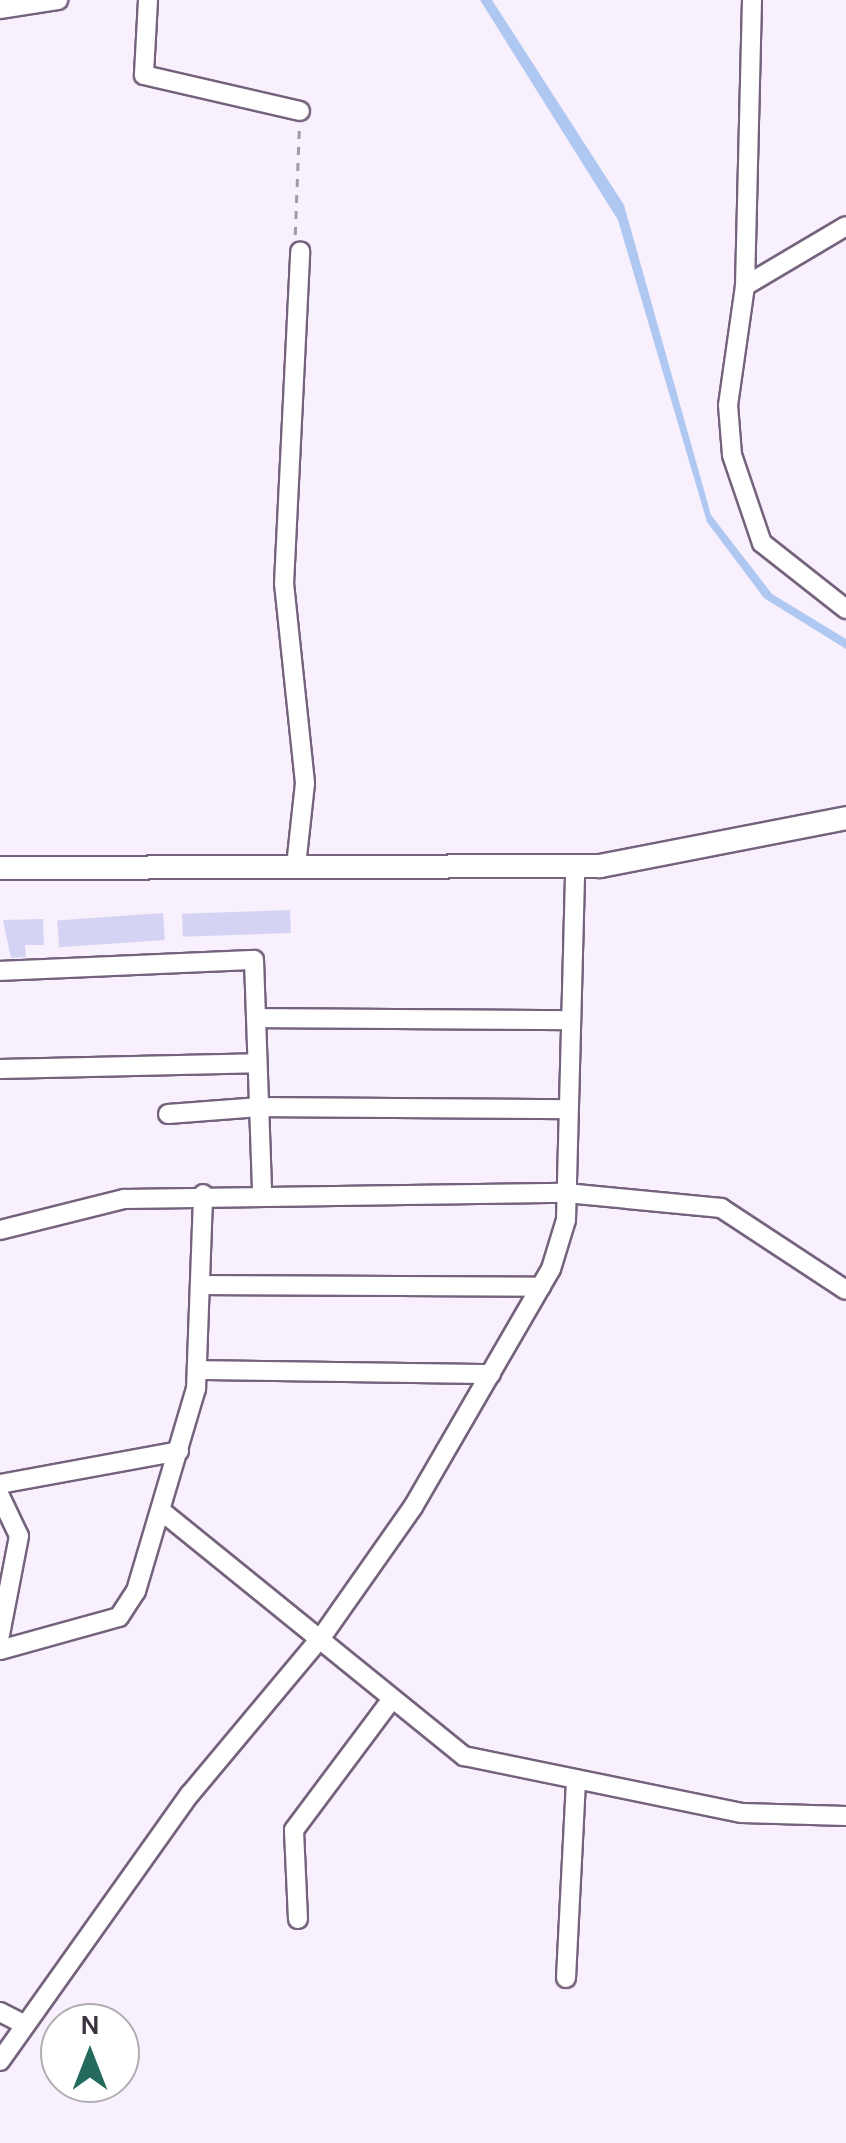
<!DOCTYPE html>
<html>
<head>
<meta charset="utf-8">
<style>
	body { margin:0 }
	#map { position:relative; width:846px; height:2143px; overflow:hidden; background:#f8f0fc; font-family:Karla,sans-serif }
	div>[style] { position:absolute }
	.water>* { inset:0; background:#afc8f2 }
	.building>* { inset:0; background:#d5d3f3; transform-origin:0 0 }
	.path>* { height:2.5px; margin-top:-1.25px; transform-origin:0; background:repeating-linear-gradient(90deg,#a199a5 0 8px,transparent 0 16px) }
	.roads { filter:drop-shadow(2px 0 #75637d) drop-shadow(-2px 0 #75637d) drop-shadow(0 2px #75637d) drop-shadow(0 -2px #75637d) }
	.street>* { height:18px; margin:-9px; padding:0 9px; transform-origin:9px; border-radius:9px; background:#fff }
	.secondary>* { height:22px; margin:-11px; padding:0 11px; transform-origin:11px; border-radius:11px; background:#fff }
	span { translate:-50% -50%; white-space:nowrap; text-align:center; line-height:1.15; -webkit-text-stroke:10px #fff; paint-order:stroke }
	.north { position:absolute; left:40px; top:2003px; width:100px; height:100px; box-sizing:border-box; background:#fff; border:2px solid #b1adb2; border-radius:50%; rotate:0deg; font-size:28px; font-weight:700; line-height:40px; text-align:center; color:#3b333f }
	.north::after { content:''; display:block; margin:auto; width:35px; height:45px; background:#246a5d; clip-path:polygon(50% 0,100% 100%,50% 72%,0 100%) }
</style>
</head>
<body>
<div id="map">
	<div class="water">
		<div style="clip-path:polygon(480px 0,492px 0,624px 205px,711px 515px,772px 594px,846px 639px,846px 649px,764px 598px,707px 522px,618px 220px)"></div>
	</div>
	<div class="building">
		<div style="left:290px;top:910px;width:23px;height:108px;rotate:88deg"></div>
		<div style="left:163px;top:913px;width:27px;height:106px;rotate:86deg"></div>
		<div style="clip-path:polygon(43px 919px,44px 945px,25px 945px,26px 957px,11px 958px,3px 920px)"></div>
	</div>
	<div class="path">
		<div style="left:295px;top:235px;width:106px;rotate:-87.8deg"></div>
	</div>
	<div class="roads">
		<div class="street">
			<div style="left:148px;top:0;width:75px;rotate:93.1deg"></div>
			<div style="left:144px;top:75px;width:160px;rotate:13deg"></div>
			<div style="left:752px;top:0;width:286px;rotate:91.4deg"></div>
			<div style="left:745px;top:286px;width:120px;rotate:98.1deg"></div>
			<div style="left:728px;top:405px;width:50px;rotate:85.4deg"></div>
			<div style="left:732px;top:455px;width:93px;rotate:71.2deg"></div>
			<div style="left:762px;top:543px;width:107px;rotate:38.2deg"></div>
			<div style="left:0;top:9px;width:59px;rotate:-8.8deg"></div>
			<div style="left:745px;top:286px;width:117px;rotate:-30.7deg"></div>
			<div style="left:296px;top:866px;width:83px;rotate:-83.8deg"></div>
			<div style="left:305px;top:783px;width:200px;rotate:-96deg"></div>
			<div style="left:284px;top:584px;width:333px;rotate:-87.2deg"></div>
			<div style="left:0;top:971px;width:254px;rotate:-2.5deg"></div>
			<div style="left:254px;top:960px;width:234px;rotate:88deg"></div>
			<div style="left:256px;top:1018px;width:313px;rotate:0.4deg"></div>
			<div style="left:0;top:1069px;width:257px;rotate:-1.3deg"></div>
			<div style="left:168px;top:1114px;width:92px;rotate:-4.4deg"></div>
			<div style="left:260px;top:1107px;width:306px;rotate:0.4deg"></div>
			<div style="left:0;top:1230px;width:128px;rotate:-14deg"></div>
			<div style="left:124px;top:1199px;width:442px;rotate:-0.8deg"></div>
			<div style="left:566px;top:1193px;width:156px;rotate:5.5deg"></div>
			<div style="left:721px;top:1208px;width:149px;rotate:33.3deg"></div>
			<div style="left:202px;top:1285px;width:339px;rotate:0.3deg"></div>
			<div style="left:198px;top:1370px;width:293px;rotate:0.8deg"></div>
			<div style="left:0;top:1484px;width:182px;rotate:-10.4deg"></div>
			<div style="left:0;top:1496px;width:44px;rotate:64.6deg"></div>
			<div style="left:19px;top:1536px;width:101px;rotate:100.9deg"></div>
			<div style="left:165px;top:1514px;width:385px;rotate:39deg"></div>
			<div style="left:464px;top:1756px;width:284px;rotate:11.6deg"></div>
			<div style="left:742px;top:1813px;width:104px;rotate:1.7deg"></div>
			<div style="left:0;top:1650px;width:123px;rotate:-15.5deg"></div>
			<div style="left:119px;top:1617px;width:31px;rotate:-57deg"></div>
			<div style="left:136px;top:1591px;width:211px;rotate:-73.5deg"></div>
			<div style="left:196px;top:1389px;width:195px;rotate:-87.9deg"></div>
			<div style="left:298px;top:1919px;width:89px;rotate:-92.6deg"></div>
			<div style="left:294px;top:1830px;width:159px;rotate:-53.2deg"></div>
			<div style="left:566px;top:1978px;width:198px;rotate:-87.1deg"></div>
			<div style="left:0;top:2012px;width:28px;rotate:27deg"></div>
			<div style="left:0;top:2061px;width:328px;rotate:-54.6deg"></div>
			<div style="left:190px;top:1794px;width:207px;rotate:-50.1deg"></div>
			<div style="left:323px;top:1635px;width:156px;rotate:-54.9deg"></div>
			<div style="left:413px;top:1507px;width:275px;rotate:-59.9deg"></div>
			<div style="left:551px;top:1269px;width:51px;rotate:-73deg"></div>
			<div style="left:566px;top:1220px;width:354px;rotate:-88.5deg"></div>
		</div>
		<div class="secondary">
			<div style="left:0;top:868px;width:600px;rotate:-0.19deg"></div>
			<div style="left:600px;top:866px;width:251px;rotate:-11deg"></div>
		</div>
	</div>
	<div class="north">N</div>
</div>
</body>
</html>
